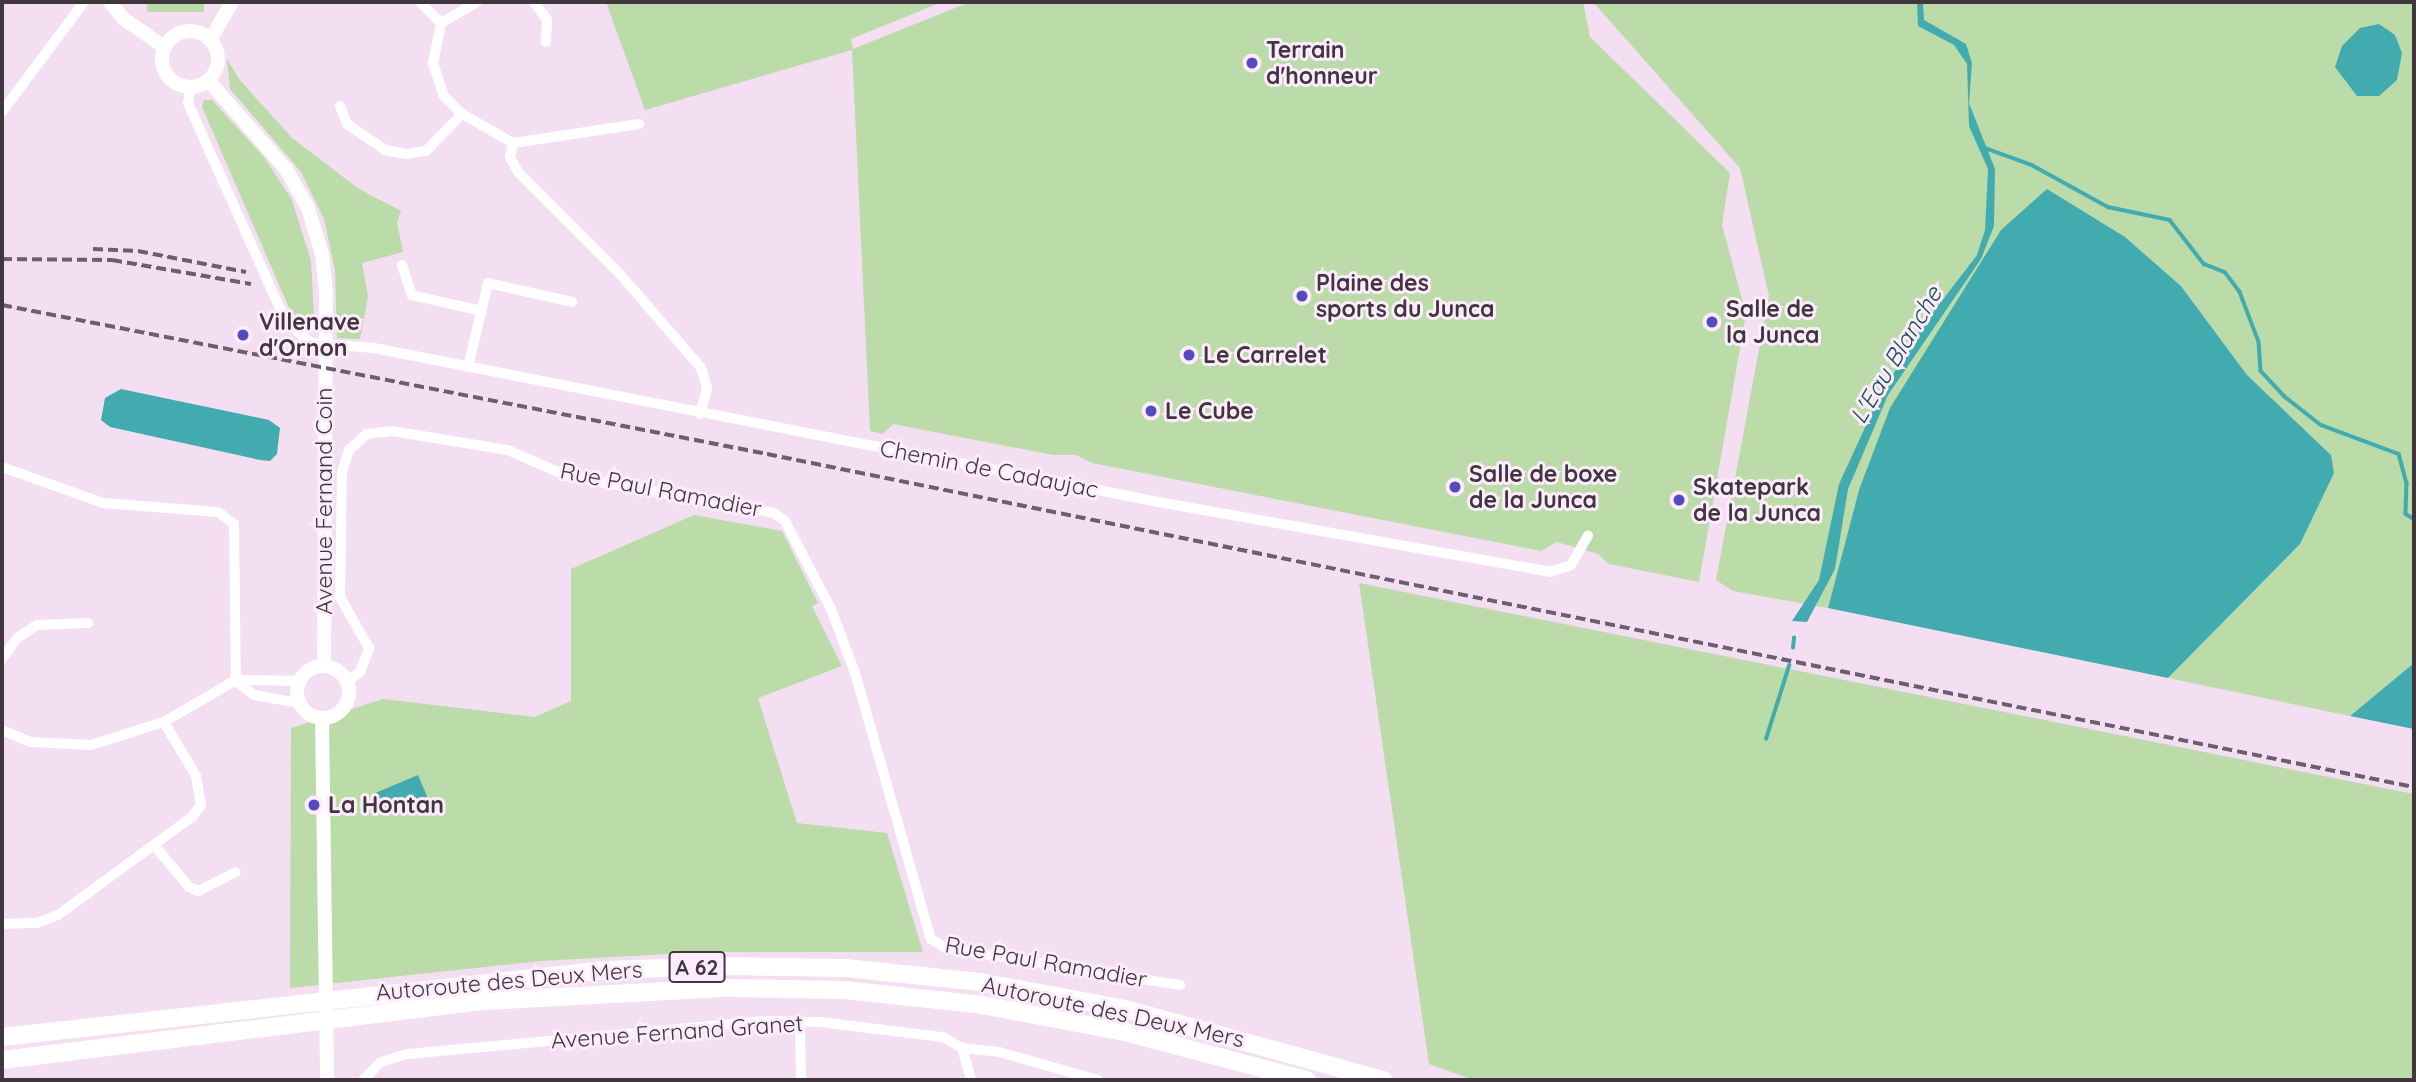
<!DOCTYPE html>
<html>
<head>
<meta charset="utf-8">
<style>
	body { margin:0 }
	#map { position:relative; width:2416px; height:1082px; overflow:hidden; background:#f4def2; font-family:Quicksand,sans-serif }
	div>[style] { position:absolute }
	.green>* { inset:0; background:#bbdba9; transform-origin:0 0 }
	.water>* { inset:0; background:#41abaf; transform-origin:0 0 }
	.stream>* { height:3.5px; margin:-1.75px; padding:0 1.75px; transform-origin:1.75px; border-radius:1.75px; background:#41abaf }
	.minor>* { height:10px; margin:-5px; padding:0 5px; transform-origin:5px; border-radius:5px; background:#fff }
	.secondary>* { height:14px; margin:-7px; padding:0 7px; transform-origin:7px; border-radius:7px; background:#fff }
	.secondary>.ring { margin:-7px; padding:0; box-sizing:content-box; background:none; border:14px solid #fff; border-radius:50% }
	.motorway>* { height:18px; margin:-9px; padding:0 9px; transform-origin:9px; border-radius:9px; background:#fff }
	.rail>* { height:3.5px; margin-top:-1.75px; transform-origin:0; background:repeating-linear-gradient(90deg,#6b5f6a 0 10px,transparent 0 15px) }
	.dots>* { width:19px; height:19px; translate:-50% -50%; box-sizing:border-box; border:4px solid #feecfd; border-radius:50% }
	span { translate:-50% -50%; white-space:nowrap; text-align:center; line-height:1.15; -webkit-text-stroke:6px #feecfd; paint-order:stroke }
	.shield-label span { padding:2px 5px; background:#feecfd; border:2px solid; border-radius:5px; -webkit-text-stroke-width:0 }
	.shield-label { font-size:21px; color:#3f363e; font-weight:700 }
	.poi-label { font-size:23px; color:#3f363e; font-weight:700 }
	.left { translate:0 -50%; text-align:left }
	.street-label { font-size:23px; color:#3f363e }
	.water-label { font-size:24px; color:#155254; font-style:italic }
	.frame { position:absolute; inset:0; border:4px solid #3f363e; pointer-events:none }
</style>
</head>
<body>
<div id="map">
	<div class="green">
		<div style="left:147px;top:2px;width:57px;height:10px"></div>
		<div style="clip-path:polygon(606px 2px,942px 2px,851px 39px,853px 49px,970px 2px,1583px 2px,1590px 37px,1730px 173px,1722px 225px,1746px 314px,1699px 582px,1609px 564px,1598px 554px,1557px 542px,1541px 551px,1092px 463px,1076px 455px,1053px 455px,893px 424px,883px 434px,870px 431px,852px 50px,645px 110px)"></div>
		<div style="clip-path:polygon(1593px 2px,2414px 2px,2414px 663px,2350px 716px,2168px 678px,2300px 544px,2331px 455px,2247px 375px,2181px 286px,2125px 237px,1859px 490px,1828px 608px,1733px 591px,1716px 580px,1769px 296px,1740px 168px)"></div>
		<div style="clip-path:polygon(227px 59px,239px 79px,292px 138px,359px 189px,401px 211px,397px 222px,403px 252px,362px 263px,368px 297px,360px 339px,337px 338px,335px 270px,324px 219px,301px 172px,230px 89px)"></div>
		<div style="clip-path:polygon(204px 100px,212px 100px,264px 157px,292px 200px,311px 261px,315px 333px,293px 317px,202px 107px)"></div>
		<div style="clip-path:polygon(694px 515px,782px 531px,818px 603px,812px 606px,842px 666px,758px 698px,797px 823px,887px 833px,923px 952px,706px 952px,540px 961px,290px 988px,291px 728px,383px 699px,535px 717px,571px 701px,571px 569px)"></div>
		<div style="clip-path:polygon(1359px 583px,2414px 794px,2414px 1080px,1474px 1080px,1429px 1064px)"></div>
	</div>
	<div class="water">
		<div style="clip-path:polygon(1917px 2px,1923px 2px,1924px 20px,1966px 44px,1972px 63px,1969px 103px,1995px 169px,1994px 226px,1981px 259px,1888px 395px,1848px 489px,1835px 569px,1807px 622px,1792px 621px,1819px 580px,1839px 484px,1880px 395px,1925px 323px,1977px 255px,1985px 230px,1988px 169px,1969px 126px,1967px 64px,1954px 45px,1918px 26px)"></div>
		<div style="clip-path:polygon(2379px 24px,2395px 35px,2402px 53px,2397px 80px,2379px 96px,2357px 96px,2335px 67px,2342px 46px,2360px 28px)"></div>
		<div style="clip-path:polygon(2047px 189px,2125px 237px,2181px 286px,2247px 375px,2331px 455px,2334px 473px,2300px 544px,2168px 678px,1828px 608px,1859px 490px,1890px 408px,2001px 230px)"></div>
		<div style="clip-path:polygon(121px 389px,269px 420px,280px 428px,277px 454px,270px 461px,260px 460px,110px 427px,101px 420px,105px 398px)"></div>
		<div style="clip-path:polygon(2414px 663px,2414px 729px,2350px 716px)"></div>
		<div style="left:418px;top:775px;width:25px;height:47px;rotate:67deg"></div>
	</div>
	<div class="stream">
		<div style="left:1982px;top:147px;width:53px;rotate:19.8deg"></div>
		<div style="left:2032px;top:165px;width:87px;rotate:28.9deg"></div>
		<div style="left:2108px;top:207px;width:63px;rotate:11.8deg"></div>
		<div style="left:2170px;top:220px;width:56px;rotate:52.3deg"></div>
		<div style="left:2204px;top:264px;width:22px;rotate:21deg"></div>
		<div style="left:2225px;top:272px;width:25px;rotate:53deg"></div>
		<div style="left:2240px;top:292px;width:53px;rotate:69.2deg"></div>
		<div style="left:2259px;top:342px;width:29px;rotate:86deg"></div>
		<div style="left:2261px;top:371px;width:34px;rotate:47deg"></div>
		<div style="left:2284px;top:396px;width:47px;rotate:38.1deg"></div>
		<div style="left:2321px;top:425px;width:83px;rotate:20.4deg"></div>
		<div style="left:2399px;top:454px;width:30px;rotate:75deg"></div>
		<div style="left:2407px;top:483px;width:31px;rotate:92deg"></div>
		<div style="left:2406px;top:514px;width:9px;rotate:32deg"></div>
		<div style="left:1793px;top:648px;width:10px;rotate:-84deg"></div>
		<div style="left:1766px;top:739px;width:77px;rotate:-72.5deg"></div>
	</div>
	<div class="minor">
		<div style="left:420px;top:2px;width:30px;rotate:45deg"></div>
		<div style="left:441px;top:23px;width:41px;rotate:101.3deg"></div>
		<div style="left:433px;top:63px;width:35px;rotate:72deg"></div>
		<div style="left:444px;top:96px;width:25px;rotate:45deg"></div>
		<div style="left:462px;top:114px;width:59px;rotate:29.6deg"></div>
		<div style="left:534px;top:2px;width:22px;rotate:54deg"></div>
		<div style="left:547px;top:20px;width:22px;rotate:93deg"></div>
		<div style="left:441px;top:23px;width:42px;rotate:-30.3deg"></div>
		<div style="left:191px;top:87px;width:16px;rotate:101deg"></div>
		<div style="left:188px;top:103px;width:206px;rotate:65.9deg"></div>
		<div style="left:272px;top:291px;width:35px;rotate:65deg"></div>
		<div style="left:287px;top:323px;width:32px;rotate:39deg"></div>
		<div style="left:312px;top:343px;width:62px;rotate:4.6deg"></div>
		<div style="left:374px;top:348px;width:805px;rotate:11.1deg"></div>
		<div style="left:1164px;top:503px;width:392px;rotate:10.1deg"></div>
		<div style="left:1550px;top:572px;width:22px;rotate:-18deg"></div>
		<div style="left:1571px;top:565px;width:34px;rotate:-60deg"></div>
		<div style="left:340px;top:106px;width:19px;rotate:69deg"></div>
		<div style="left:347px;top:124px;width:46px;rotate:34.4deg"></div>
		<div style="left:385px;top:150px;width:21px;rotate:11deg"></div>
		<div style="left:406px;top:154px;width:20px;rotate:-9deg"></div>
		<div style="left:426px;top:151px;width:52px;rotate:-45.8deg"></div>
		<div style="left:2px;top:112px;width:137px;rotate:-53.3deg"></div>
		<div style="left:639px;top:124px;width:127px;rotate:171.4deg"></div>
		<div style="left:513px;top:143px;width:14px;rotate:102deg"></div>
		<div style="left:510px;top:157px;width:17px;rotate:62deg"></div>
		<div style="left:518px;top:172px;width:144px;rotate:45deg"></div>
		<div style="left:620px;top:274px;width:124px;rotate:49.2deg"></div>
		<div style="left:701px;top:368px;width:21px;rotate:73deg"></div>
		<div style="left:707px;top:388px;width:27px;rotate:105deg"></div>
		<div style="left:402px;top:265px;width:32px;rotate:72deg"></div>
		<div style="left:412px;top:295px;width:72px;rotate:12.9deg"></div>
		<div style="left:468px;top:367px;width:86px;rotate:-76.6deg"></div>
		<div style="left:488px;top:283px;width:86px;rotate:12.7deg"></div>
		<div style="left:2px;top:467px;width:107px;rotate:19.6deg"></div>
		<div style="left:103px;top:503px;width:115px;rotate:4.5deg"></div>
		<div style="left:218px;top:512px;width:20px;rotate:37deg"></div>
		<div style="left:234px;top:524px;width:156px;rotate:89.3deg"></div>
		<div style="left:2px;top:659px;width:26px;rotate:-54deg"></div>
		<div style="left:17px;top:638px;width:24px;rotate:-33deg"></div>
		<div style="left:37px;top:625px;width:51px;rotate:-2.2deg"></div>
		<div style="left:236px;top:681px;width:23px;rotate:38deg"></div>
		<div style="left:254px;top:695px;width:46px;rotate:10.1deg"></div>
		<div style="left:347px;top:682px;width:16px;rotate:-38deg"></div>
		<div style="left:360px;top:672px;width:26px;rotate:-69deg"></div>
		<div style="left:369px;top:648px;width:59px;rotate:-119.6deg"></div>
		<div style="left:340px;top:597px;width:125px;rotate:-89.1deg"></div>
		<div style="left:342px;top:472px;width:23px;rotate:-72deg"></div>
		<div style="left:349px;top:450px;width:24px;rotate:-42deg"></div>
		<div style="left:367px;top:434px;width:25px;rotate:-7deg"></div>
		<div style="left:392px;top:431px;width:118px;rotate:9.3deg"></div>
		<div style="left:508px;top:450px;width:64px;rotate:23.8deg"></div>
		<div style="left:567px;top:476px;width:210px;rotate:10.1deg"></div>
		<div style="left:774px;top:513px;width:14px;rotate:36deg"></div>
		<div style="left:785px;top:521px;width:99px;rotate:62.4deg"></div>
		<div style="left:831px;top:609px;width:68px;rotate:69.4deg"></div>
		<div style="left:855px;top:673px;width:277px;rotate:74.1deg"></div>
		<div style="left:931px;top:939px;width:17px;rotate:31deg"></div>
		<div style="left:946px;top:948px;width:237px;rotate:9deg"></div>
		<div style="left:2px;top:730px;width:30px;rotate:23deg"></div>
		<div style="left:30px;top:742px;width:61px;rotate:2.8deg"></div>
		<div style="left:91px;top:745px;width:77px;rotate:-17.5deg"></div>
		<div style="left:164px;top:722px;width:83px;rotate:-30.3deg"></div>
		<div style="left:236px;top:680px;width:64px;rotate:0.9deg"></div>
		<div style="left:154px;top:845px;width:55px;rotate:50.2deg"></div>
		<div style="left:189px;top:887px;width:10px;rotate:24deg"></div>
		<div style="left:198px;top:891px;width:42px;rotate:-26.6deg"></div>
		<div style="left:2px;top:924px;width:35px;rotate:-2deg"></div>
		<div style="left:37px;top:923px;width:22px;rotate:-21deg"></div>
		<div style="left:58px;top:915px;width:166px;rotate:-36.2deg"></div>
		<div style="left:192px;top:817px;width:15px;rotate:-53deg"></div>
		<div style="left:201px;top:805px;width:29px;rotate:-100deg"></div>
		<div style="left:196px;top:776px;width:63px;rotate:-120.7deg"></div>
		<div style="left:800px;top:1022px;width:58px;rotate:89deg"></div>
		<div style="left:962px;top:1048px;width:37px;rotate:6deg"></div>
		<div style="left:999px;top:1052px;width:103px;rotate:15.8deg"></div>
		<div style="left:363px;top:1080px;width:25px;rotate:-45deg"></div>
		<div style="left:381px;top:1062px;width:28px;rotate:-17deg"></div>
		<div style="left:408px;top:1054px;width:359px;rotate:-5.3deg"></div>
		<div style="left:765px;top:1021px;width:55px;rotate:1deg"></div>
		<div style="left:820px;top:1022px;width:124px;rotate:7deg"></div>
		<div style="left:943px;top:1037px;width:22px;rotate:30deg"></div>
		<div style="left:962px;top:1048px;width:33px;rotate:74deg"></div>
	</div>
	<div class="secondary">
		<div style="left:110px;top:2px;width:22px;rotate:51deg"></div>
		<div style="left:124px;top:19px;width:49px;rotate:35deg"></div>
		<div class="ring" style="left:162px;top:31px;width:42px;height:42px"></div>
		<div style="left:210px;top:40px;width:44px;rotate:-59.9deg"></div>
		<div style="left:208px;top:80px;width:118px;rotate:48.8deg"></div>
		<div style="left:286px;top:169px;width:45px;rotate:60.6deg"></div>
		<div style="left:308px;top:208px;width:48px;rotate:73.1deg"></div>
		<div style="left:322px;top:254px;width:38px;rotate:84deg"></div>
		<div style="left:326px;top:292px;width:374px;rotate:90.3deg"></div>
		<div class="ring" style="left:297px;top:666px;width:38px;height:38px"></div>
		<div style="left:322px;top:718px;width:362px;rotate:89.2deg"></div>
	</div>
	<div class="motorway">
		<div style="left:2px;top:1037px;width:608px;rotate:-6.33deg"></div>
		<div style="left:606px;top:970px;width:115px;rotate:-2deg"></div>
		<div style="left:721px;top:966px;width:124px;rotate:0.9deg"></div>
		<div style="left:845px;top:968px;width:136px;rotate:5.9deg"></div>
		<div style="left:980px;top:982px;width:147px;rotate:10.5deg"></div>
		<div style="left:1125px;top:1009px;width:268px;rotate:15.4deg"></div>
		<div style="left:2px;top:1060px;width:487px;rotate:-7deg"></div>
		<div style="left:485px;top:1001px;width:243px;rotate:-3.1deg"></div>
		<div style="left:728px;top:988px;width:117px;rotate:1deg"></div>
		<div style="left:845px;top:990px;width:138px;rotate:6.2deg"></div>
		<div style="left:982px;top:1005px;width:146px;rotate:10.7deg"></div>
		<div style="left:1125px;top:1032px;width:188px;rotate:14.8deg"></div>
	</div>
	<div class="rail">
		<div style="left:93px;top:249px;width:45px;rotate:2.5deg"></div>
		<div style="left:138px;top:251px;width:110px;rotate:11deg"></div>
		<div style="left:2px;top:259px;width:110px;rotate:0.5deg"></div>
		<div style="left:112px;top:260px;width:141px;rotate:9.8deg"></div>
		<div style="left:2px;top:305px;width:779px;rotate:11.02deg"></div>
		<div style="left:767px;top:454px;width:1680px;rotate:11.43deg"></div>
	</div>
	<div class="dots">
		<div style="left:1252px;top:63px;background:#5549c0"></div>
		<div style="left:1302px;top:296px;background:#5549c0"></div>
		<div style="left:1712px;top:322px;background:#5549c0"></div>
		<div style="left:243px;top:335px;background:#5549c0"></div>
		<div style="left:1189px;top:355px;background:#5549c0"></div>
		<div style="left:1151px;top:411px;background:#5549c0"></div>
		<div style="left:1455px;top:487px;background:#5549c0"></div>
		<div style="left:1679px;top:500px;background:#5549c0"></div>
		<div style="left:314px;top:805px;background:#5549c0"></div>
	</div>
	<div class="shield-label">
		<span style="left:697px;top:967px">A 62</span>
	</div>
	<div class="poi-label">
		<span class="left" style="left:1266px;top:63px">Terrain<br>d'honneur</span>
		<span class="left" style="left:1316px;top:296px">Plaine des<br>sports du Junca</span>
		<span class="left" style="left:1726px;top:322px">Salle de<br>la Junca</span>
		<span class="left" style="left:259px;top:335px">Villenave<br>d'Ornon</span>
		<span class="left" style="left:1203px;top:355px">Le Carrelet</span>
		<span class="left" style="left:1165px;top:411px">Le Cube</span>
		<span class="left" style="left:1469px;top:487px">Salle de boxe<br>de la Junca</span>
		<span class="left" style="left:1693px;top:500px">Skatepark<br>de la Junca</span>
		<span class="left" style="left:328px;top:805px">La Hontan</span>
	</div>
	<div class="street-label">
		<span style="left:989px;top:469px;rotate:11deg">Chemin de Cadaujac</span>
		<span style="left:661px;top:490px;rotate:11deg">Rue Paul Ramadier</span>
		<span style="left:324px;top:501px;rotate:-90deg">Avenue Fernand Coin</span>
		<span style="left:1046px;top:962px;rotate:10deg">Rue Paul Ramadier</span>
		<span style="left:509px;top:981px;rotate:-5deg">Autoroute des Deux Mers</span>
		<span style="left:1113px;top:1012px;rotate:12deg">Autoroute des Deux Mers</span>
		<span style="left:677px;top:1032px;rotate:-4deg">Avenue Fernand Granet</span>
	</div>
	<div class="water-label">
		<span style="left:1896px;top:355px;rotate:-59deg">L'Eau Blanche</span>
	</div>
	<div class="frame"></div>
</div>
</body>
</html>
